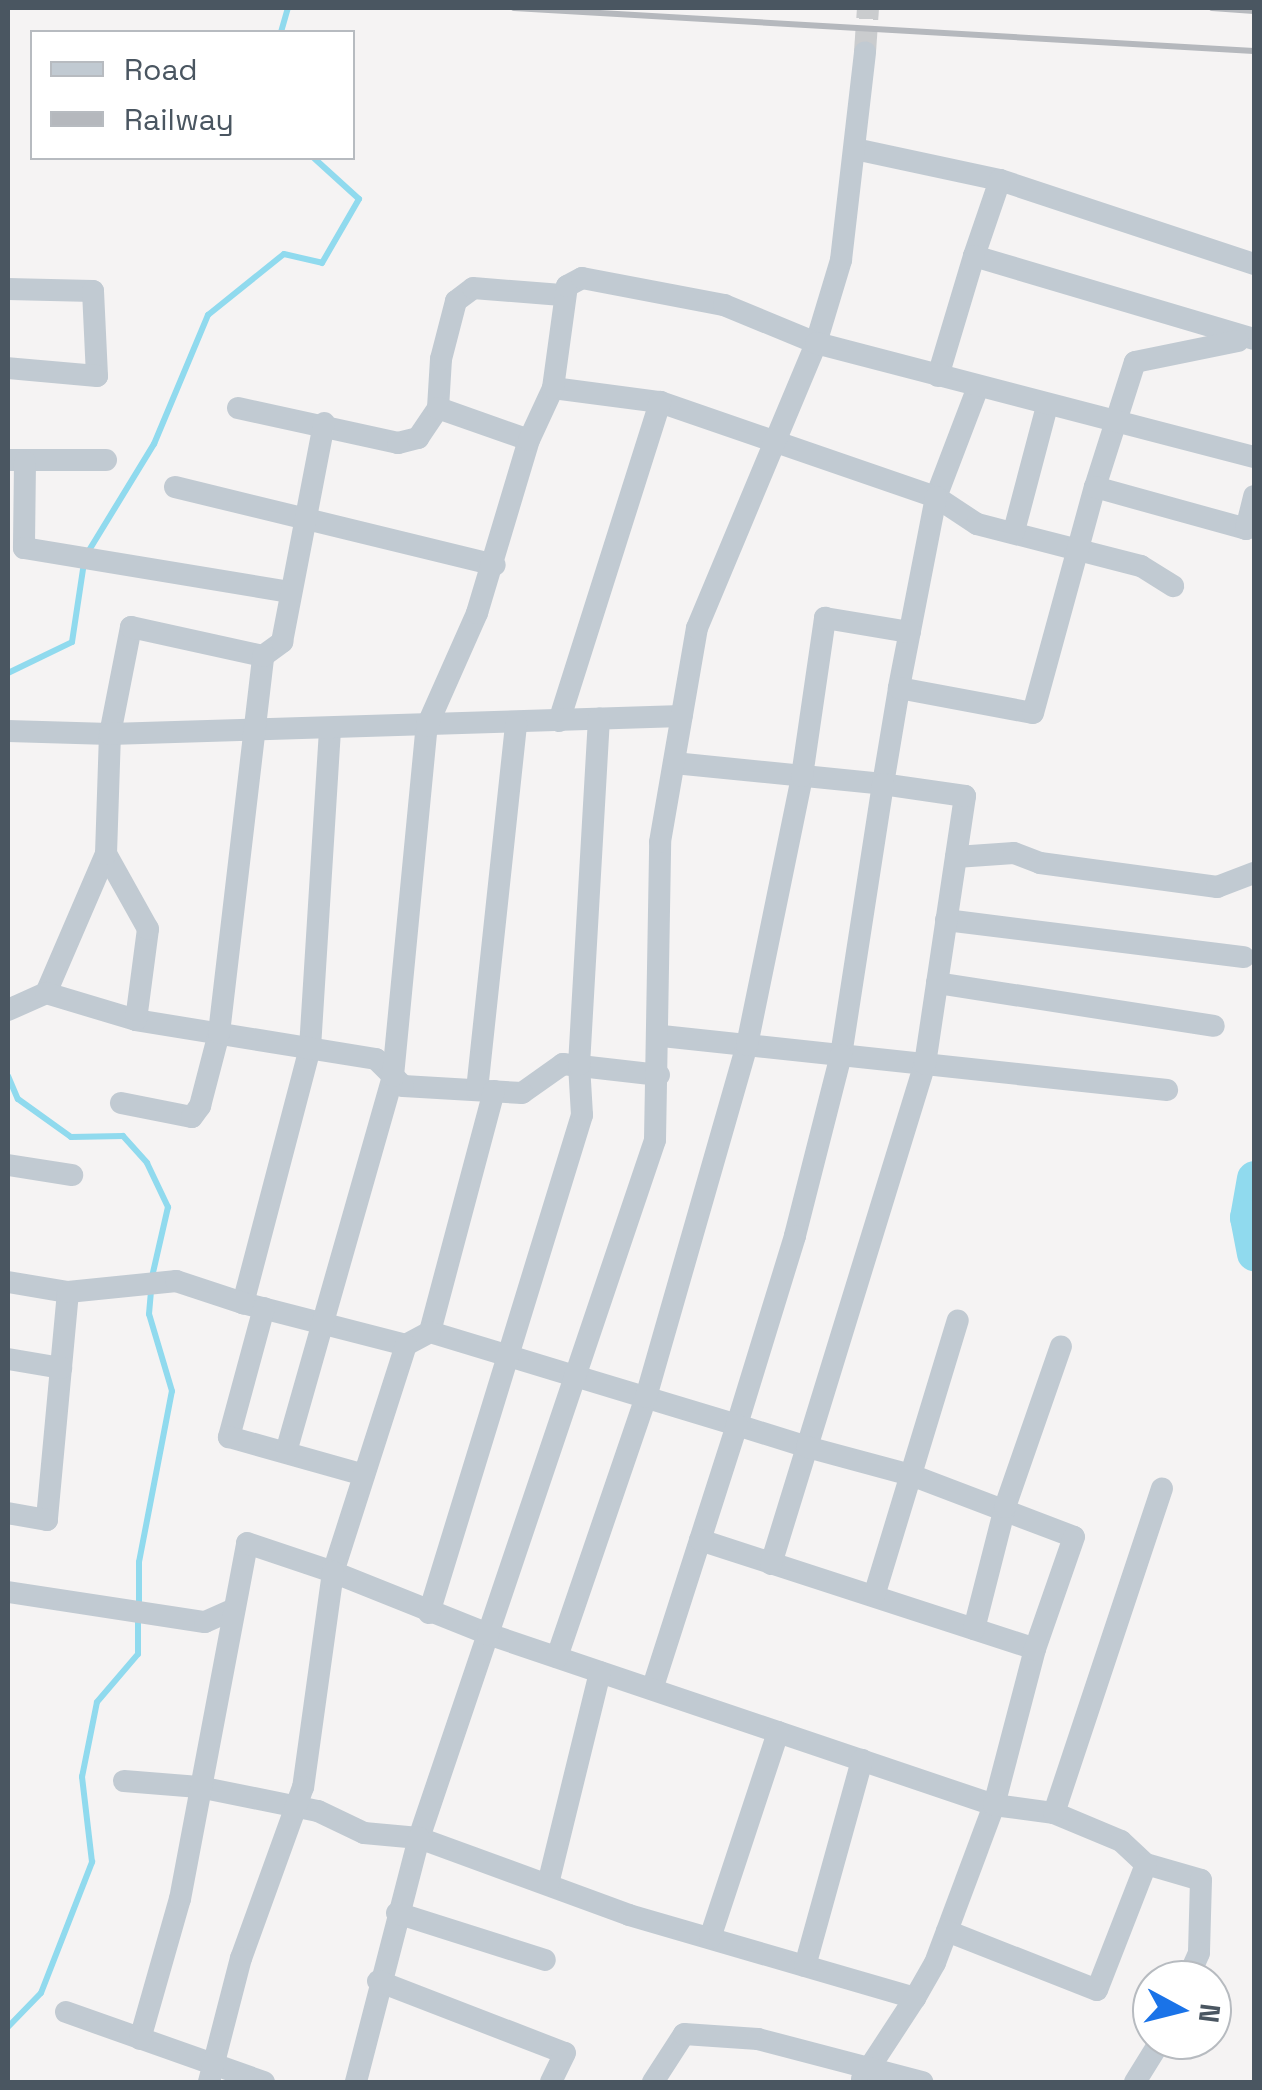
<!DOCTYPE html>
<html>
<head>
<meta charset="utf-8">
<style>
	body { margin:0 }
	#map { position:relative; width:1262px; height:2090px; overflow:hidden; background:#f5f3f3; font-family:"Space Grotesk",sans-serif }
	div>[style] { position:absolute }
	.stream>* { height:6px; margin:-3px; padding:0 3px; transform-origin:3px; border-radius:3px; background:#90daee }
	.river>* { height:35px; margin:-17.5px; padding:0 17.5px; transform-origin:17.5px; border-radius:17.5px; background:#90daee }
	.street-tunnel>* { height:22px; margin-top:-11px; transform-origin:0; background:repeating-linear-gradient(90deg,#caccce 0 22px,transparent 0 33px) }
	.street>* { height:22px; margin:-11px; padding:0 11px; transform-origin:11px; border-radius:11px; background:#c1cad2 }
	.rail>* { height:6px; margin:-3px; padding:0 3px; transform-origin:3px; border-radius:3px; background:#b5b8bd }
	span { translate:-50% -50%; white-space:nowrap; text-align:center; line-height:1.15; -webkit-text-stroke:8px #fff; paint-order:stroke }
	.frame { position:absolute; inset:0; border:10px solid #4a5661; pointer-events:none }
	.legend { position:absolute; left:30px; top:30px; width:325px; height:130px; box-sizing:border-box; background:#fff; border:2px solid #b7bbc0; margin:0; padding:12px 18px; list-style:none; font-size:30px; color:#4a5661 }
	.legend li { display:flex; align-items:center; gap:20px; height:50px }
	.legend b { width:50px; border:2px solid #b7bbc0 }
	.north { position:absolute; left:1132px; top:1960px; width:100px; height:100px; box-sizing:border-box; background:#fff; border:2px solid #b7bbc0; border-radius:50%; rotate:97deg; font-size:28px; font-weight:700; line-height:40px; text-align:center; color:#4a5661 }
	.north::after { content:''; display:block; margin:auto; width:35px; height:45px; background:#1a73e8; clip-path:polygon(50% 0,100% 100%,50% 72%,0 100%) }
</style>
</head>
<body>
<div id="map">
	<div class="stream">
		<div style="left:281px;top:32px;width:25px;rotate:-74deg"></div>
		<div style="left:88px;top:552px;width:127px;rotate:-58.6deg"></div>
		<div style="left:154px;top:444px;width:140px;rotate:-67.3deg"></div>
		<div style="left:208px;top:315px;width:97px;rotate:-38.8deg"></div>
		<div style="left:284px;top:254px;width:39px;rotate:13deg"></div>
		<div style="left:322px;top:263px;width:74px;rotate:-60deg"></div>
		<div style="left:359px;top:199px;width:61px;rotate:-137.7deg"></div>
		<div style="left:8px;top:673px;width:71px;rotate:-25.8deg"></div>
		<div style="left:72px;top:642px;width:80px;rotate:-81.4deg"></div>
		<div style="left:8px;top:1076px;width:25px;rotate:67deg"></div>
		<div style="left:18px;top:1099px;width:65px;rotate:35.6deg"></div>
		<div style="left:71px;top:1137px;width:52px;rotate:-1.1deg"></div>
		<div style="left:123px;top:1136px;width:36px;rotate:48deg"></div>
		<div style="left:147px;top:1163px;width:49px;rotate:64.5deg"></div>
		<div style="left:168px;top:1207px;width:72px;rotate:102.9deg"></div>
		<div style="left:139px;top:1605px;width:43px;rotate:-90deg"></div>
		<div style="left:139px;top:1562px;width:174px;rotate:-79.1deg"></div>
		<div style="left:172px;top:1391px;width:80px;rotate:-106.6deg"></div>
		<div style="left:149px;top:1314px;width:25px;rotate:-85deg"></div>
		<div style="left:8px;top:2027px;width:47px;rotate:-45.9deg"></div>
		<div style="left:41px;top:1993px;width:141px;rotate:-68.7deg"></div>
		<div style="left:92px;top:1862px;width:86px;rotate:-96.7deg"></div>
		<div style="left:82px;top:1777px;width:76px;rotate:-78.7deg"></div>
		<div style="left:97px;top:1702px;width:63px;rotate:-49.5deg"></div>
		<div style="left:138px;top:1654px;width:37px;rotate:-90deg"></div>
	</div>
	<div class="river">
		<div style="left:1254px;top:1178px;width:40px;rotate:100deg"></div>
		<div style="left:1247px;top:1217px;width:37px;rotate:79deg"></div>
	</div>
	<div class="street-tunnel">
		<div style="left:865px;top:52px;width:44px;rotate:-86.1deg"></div>
	</div>
	<div class="street">
		<div style="left:855px;top:149px;width:148px;rotate:12.1deg"></div>
		<div style="left:1000px;top:180px;width:268px;rotate:18.3deg"></div>
		<div style="left:1000px;top:180px;width:80px;rotate:108.9deg"></div>
		<div style="left:974px;top:256px;width:292px;rotate:16.5deg"></div>
		<div style="left:8px;top:289px;width:85px;rotate:1.3deg"></div>
		<div style="left:93px;top:291px;width:85px;rotate:87.3deg"></div>
		<div style="left:97px;top:376px;width:89px;rotate:-174.9deg"></div>
		<div style="left:938px;top:376px;width:125px;rotate:-73.3deg"></div>
		<div style="left:978px;top:387px;width:118px;rotate:110.9deg"></div>
		<div style="left:936px;top:497px;width:49px;rotate:33.4deg"></div>
		<div style="left:977px;top:524px;width:169px;rotate:14.4deg"></div>
		<div style="left:1141px;top:566px;width:38px;rotate:32deg"></div>
		<div style="left:553px;top:388px;width:108px;rotate:7.5deg"></div>
		<div style="left:660px;top:402px;width:292px;rotate:19deg"></div>
		<div style="left:936px;top:497px;width:195px;rotate:101deg"></div>
		<div style="left:238px;top:408px;width:164px;rotate:12.3deg"></div>
		<div style="left:398px;top:443px;width:21px;rotate:-14deg"></div>
		<div style="left:418px;top:438px;width:36px;rotate:-56deg"></div>
		<div style="left:438px;top:408px;width:49px;rotate:-86.5deg"></div>
		<div style="left:441px;top:359px;width:60px;rotate:-75.5deg"></div>
		<div style="left:456px;top:301px;width:21px;rotate:-37deg"></div>
		<div style="left:473px;top:288px;width:89px;rotate:4.5deg"></div>
		<div style="left:438px;top:408px;width:96px;rotate:19.4deg"></div>
		<div style="left:8px;top:460px;width:98px"></div>
		<div style="left:25px;top:462px;width:86px;rotate:90.7deg"></div>
		<div style="left:24px;top:548px;width:270px;rotate:9.4deg"></div>
		<div style="left:175px;top:487px;width:329px;rotate:13.7deg"></div>
		<div style="left:1095px;top:487px;width:131px;rotate:-72.3deg"></div>
		<div style="left:1135px;top:362px;width:105px;rotate:-11.5deg"></div>
		<div style="left:1014px;top:531px;width:129px;rotate:-75.2deg"></div>
		<div style="left:559px;top:721px;width:335px;rotate:-72.4deg"></div>
		<div style="left:330px;top:730px;width:319px;rotate:93.6deg"></div>
		<div style="left:310px;top:1048px;width:264px;rotate:104.7deg"></div>
		<div style="left:243px;top:1303px;width:168px;rotate:14.4deg"></div>
		<div style="left:8px;top:731px;width:102px;rotate:1.7deg"></div>
		<div style="left:110px;top:734px;width:109px;rotate:-78.9deg"></div>
		<div style="left:131px;top:627px;width:135px;rotate:12.4deg"></div>
		<div style="left:674px;top:763px;width:210px;rotate:5.7deg"></div>
		<div style="left:883px;top:784px;width:97px;rotate:-80.5deg"></div>
		<div style="left:899px;top:688px;width:136px;rotate:10.6deg"></div>
		<div style="left:1033px;top:713px;width:234px;rotate:-74.7deg"></div>
		<div style="left:1095px;top:487px;width:157px;rotate:15.5deg"></div>
		<div style="left:1246px;top:529px;width:34px;rotate:-76deg"></div>
		<div style="left:956px;top:857px;width:58px;rotate:-3.9deg"></div>
		<div style="left:1014px;top:853px;width:28px;rotate:21deg"></div>
		<div style="left:1040px;top:863px;width:179px;rotate:7.7deg"></div>
		<div style="left:1217px;top:887px;width:40px;rotate:-21deg"></div>
		<div style="left:946px;top:920px;width:300px;rotate:7.1deg"></div>
		<div style="left:937px;top:983px;width:280px;rotate:8.8deg"></div>
		<div style="left:46px;top:993px;width:151px;rotate:-66.7deg"></div>
		<div style="left:8px;top:1010px;width:42px;rotate:-24.1deg"></div>
		<div style="left:46px;top:993px;width:94px;rotate:16.7deg"></div>
		<div style="left:662px;top:1036px;width:508px;rotate:6.1deg"></div>
		<div style="left:659px;top:1075px;width:97px;rotate:-173.5deg"></div>
		<div style="left:563px;top:1064px;width:50px;rotate:144.7deg"></div>
		<div style="left:522px;top:1093px;width:119px;rotate:-176.6deg"></div>
		<div style="left:403px;top:1086px;width:38px;rotate:-135deg"></div>
		<div style="left:376px;top:1059px;width:243px;rotate:-170.8deg"></div>
		<div style="left:136px;top:1020px;width:92px;rotate:-82.5deg"></div>
		<div style="left:148px;top:929px;width:86px;rotate:-119.2deg"></div>
		<div style="left:106px;top:854px;width:120px;rotate:-88.1deg"></div>
		<div style="left:110px;top:734px;width:572px;rotate:-1.8deg"></div>
		<div style="left:477px;top:1090px;width:369px;rotate:-83.9deg"></div>
		<div style="left:494px;top:1091px;width:249px;rotate:104.9deg"></div>
		<div style="left:430px;top:1332px;width:152px;rotate:16.9deg"></div>
		<div style="left:575px;top:1376px;width:169px;rotate:16.8deg"></div>
		<div style="left:737px;top:1425px;width:73px;rotate:17.4deg"></div>
		<div style="left:807px;top:1447px;width:401px;rotate:-72.9deg"></div>
		<div style="left:925px;top:1064px;width:271px;rotate:-81.5deg"></div>
		<div style="left:965px;top:796px;width:83px;rotate:-171.7deg"></div>
		<div style="left:883px;top:784px;width:274px;rotate:98.8deg"></div>
		<div style="left:841px;top:1055px;width:187px;rotate:104.3deg"></div>
		<div style="left:795px;top:1236px;width:198px;rotate:107.1deg"></div>
		<div style="left:737px;top:1425px;width:277px;rotate:107.8deg"></div>
		<div style="left:121px;top:1103px;width:72px;rotate:11.2deg"></div>
		<div style="left:192px;top:1117px;width:14px;rotate:-54deg"></div>
		<div style="left:200px;top:1106px;width:75px;rotate:-75.4deg"></div>
		<div style="left:219px;top:1033px;width:380px;rotate:-83.3deg"></div>
		<div style="left:263px;top:656px;width:24px;rotate:-36deg"></div>
		<div style="left:282px;top:642px;width:223px;rotate:-79.1deg"></div>
		<div style="left:8px;top:1165px;width:65px;rotate:8.9deg"></div>
		<div style="left:8px;top:1282px;width:61px;rotate:9.5deg"></div>
		<div style="left:68px;top:1292px;width:229px;rotate:95.3deg"></div>
		<div style="left:47px;top:1520px;width:40px;rotate:-170deg"></div>
		<div style="left:68px;top:1292px;width:109px;rotate:-5.8deg"></div>
		<div style="left:176px;top:1281px;width:71px;rotate:18.2deg"></div>
		<div style="left:264px;top:1308px;width:134px;rotate:105.2deg"></div>
		<div style="left:229px;top:1437px;width:140px;rotate:15.7deg"></div>
		<div style="left:430px;top:1332px;width:27px;rotate:152deg"></div>
		<div style="left:406px;top:1345px;width:238px;rotate:107.8deg"></div>
		<div style="left:333px;top:1572px;width:167px;rotate:21.8deg"></div>
		<div style="left:488px;top:1634px;width:215px;rotate:108.7deg"></div>
		<div style="left:419px;top:1838px;width:224px;rotate:20.1deg"></div>
		<div style="left:629px;top:1915px;width:298px;rotate:16.2deg"></div>
		<div style="left:915px;top:1998px;width:40px;rotate:-60.3deg"></div>
		<div style="left:935px;top:1963px;width:169px;rotate:-69.5deg"></div>
		<div style="left:994px;top:1805px;width:534px;rotate:-161.33deg"></div>
		<div style="left:488px;top:1634px;width:521px;rotate:-71.32deg"></div>
		<div style="left:655px;top:1140px;width:298px;rotate:-89deg"></div>
		<div style="left:660px;top:842px;width:217px;rotate:-80.2deg"></div>
		<div style="left:697px;top:628px;width:309px;rotate:-67.3deg"></div>
		<div style="left:816px;top:343px;width:87px;rotate:-73.2deg"></div>
		<div style="left:841px;top:260px;width:209px;rotate:-83.4deg"></div>
		<div style="left:8px;top:1359px;width:54px;rotate:9.6deg"></div>
		<div style="left:286px;top:1452px;width:391px;rotate:-74.1deg"></div>
		<div style="left:393px;top:1076px;width:352px;rotate:-84.5deg"></div>
		<div style="left:427px;top:726px;width:124px;rotate:-66.1deg"></div>
		<div style="left:477px;top:613px;width:181px;rotate:-73.3deg"></div>
		<div style="left:529px;top:440px;width:57px;rotate:-65.2deg"></div>
		<div style="left:553px;top:388px;width:103px;rotate:-82.2deg"></div>
		<div style="left:567px;top:286px;width:17px;rotate:-28deg"></div>
		<div style="left:582px;top:278px;width:145px;rotate:10.8deg"></div>
		<div style="left:724px;top:305px;width:100px;rotate:22.4deg"></div>
		<div style="left:816px;top:343px;width:453px;rotate:14.6deg"></div>
		<div style="left:700px;top:1540px;width:352px;rotate:18deg"></div>
		<div style="left:1035px;top:1649px;width:161px;rotate:104.7deg"></div>
		<div style="left:994px;top:1805px;width:61px;rotate:7.6deg"></div>
		<div style="left:1054px;top:1813px;width:73px;rotate:22.7deg"></div>
		<div style="left:1121px;top:1841px;width:34px;rotate:43deg"></div>
		<div style="left:1146px;top:1864px;width:57px;rotate:16.2deg"></div>
		<div style="left:1201px;top:1880px;width:73px;rotate:91.6deg"></div>
		<div style="left:1199px;top:1953px;width:30px;rotate:114deg"></div>
		<div style="left:771px;top:1564px;width:122px;rotate:-72.9deg"></div>
		<div style="left:807px;top:1447px;width:108px;rotate:15.1deg"></div>
		<div style="left:911px;top:1475px;width:174px;rotate:20.8deg"></div>
		<div style="left:1074px;top:1537px;width:119px;rotate:109.2deg"></div>
		<div style="left:8px;top:1592px;width:199px;rotate:8.7deg"></div>
		<div style="left:205px;top:1622px;width:32px;rotate:-24deg"></div>
		<div style="left:874px;top:1596px;width:288px;rotate:-73.1deg"></div>
		<div style="left:429px;top:1613px;width:521px;rotate:-72.92deg"></div>
		<div style="left:582px;top:1115px;width:50px;rotate:-93.4deg"></div>
		<div style="left:579px;top:1065px;width:347px;rotate:-86.7deg"></div>
		<div style="left:974px;top:1629px;width:126px;rotate:-75.7deg"></div>
		<div style="left:1005px;top:1507px;width:170px;rotate:-70.8deg"></div>
		<div style="left:557px;top:1657px;width:275px;rotate:-71.1deg"></div>
		<div style="left:646px;top:1397px;width:366px;rotate:-74deg"></div>
		<div style="left:747px;top:1045px;width:275px;rotate:-78.4deg"></div>
		<div style="left:802px;top:776px;width:160px;rotate:-81.7deg"></div>
		<div style="left:825px;top:618px;width:86px;rotate:9.4deg"></div>
		<div style="left:124px;top:1781px;width:75px;rotate:4.6deg"></div>
		<div style="left:199px;top:1787px;width:121px;rotate:11.4deg"></div>
		<div style="left:318px;top:1811px;width:51px;rotate:25.6deg"></div>
		<div style="left:364px;top:1833px;width:55px;rotate:5.2deg"></div>
		<div style="left:419px;top:1838px;width:252px;rotate:104.5deg"></div>
		<div style="left:1054px;top:1813px;width:342px;rotate:-71.6deg"></div>
		<div style="left:548px;top:1884px;width:218px;rotate:-76.2deg"></div>
		<div style="left:397px;top:1913px;width:155px;rotate:17.6deg"></div>
		<div style="left:947px;top:1931px;width:161px;rotate:21.5deg"></div>
		<div style="left:1097px;top:1990px;width:135px;rotate:-68.7deg"></div>
		<div style="left:710px;top:1938px;width:217px;rotate:-71.7deg"></div>
		<div style="left:805px;top:1966px;width:214px;rotate:-74.5deg"></div>
		<div style="left:378px;top:1981px;width:200px;rotate:21.1deg"></div>
		<div style="left:565px;top:2053px;width:32px;rotate:116deg"></div>
		<div style="left:66px;top:2012px;width:210px;rotate:19.5deg"></div>
		<div style="left:140px;top:2039px;width:146px;rotate:-74.1deg"></div>
		<div style="left:180px;top:1899px;width:362px;rotate:-79.3deg"></div>
		<div style="left:247px;top:1543px;width:91px;rotate:18.6deg"></div>
		<div style="left:333px;top:1572px;width:217px;rotate:97.9deg"></div>
		<div style="left:303px;top:1787px;width:182px;rotate:109.9deg"></div>
		<div style="left:241px;top:1958px;width:128px;rotate:104.5deg"></div>
		<div style="left:862px;top:2079px;width:97px;rotate:-56.8deg"></div>
		<div style="left:653px;top:2082px;width:57px;rotate:-57.1deg"></div>
		<div style="left:684px;top:2034px;width:74px;rotate:3.9deg"></div>
		<div style="left:758px;top:2039px;width:170px;rotate:14.7deg"></div>
		<div style="left:1135px;top:2082px;width:49px;rotate:-58.2deg"></div>
	</div>
	<div class="rail">
		<div style="left:514px;top:8px;width:741px;rotate:3.33deg"></div>
		<div style="left:1212px;top:8px;width:42px;rotate:4.1deg"></div>
	</div>
	<div class="frame"></div>
	<ul class="legend">
	<li><b style="height:12px;background:#c1cad2"></b>Road</li>
	<li><b style="height:12px;background:#b5b8bd"></b>Railway</li>
	</ul>
	<div class="north">N</div>
</div>
</body>
</html>
